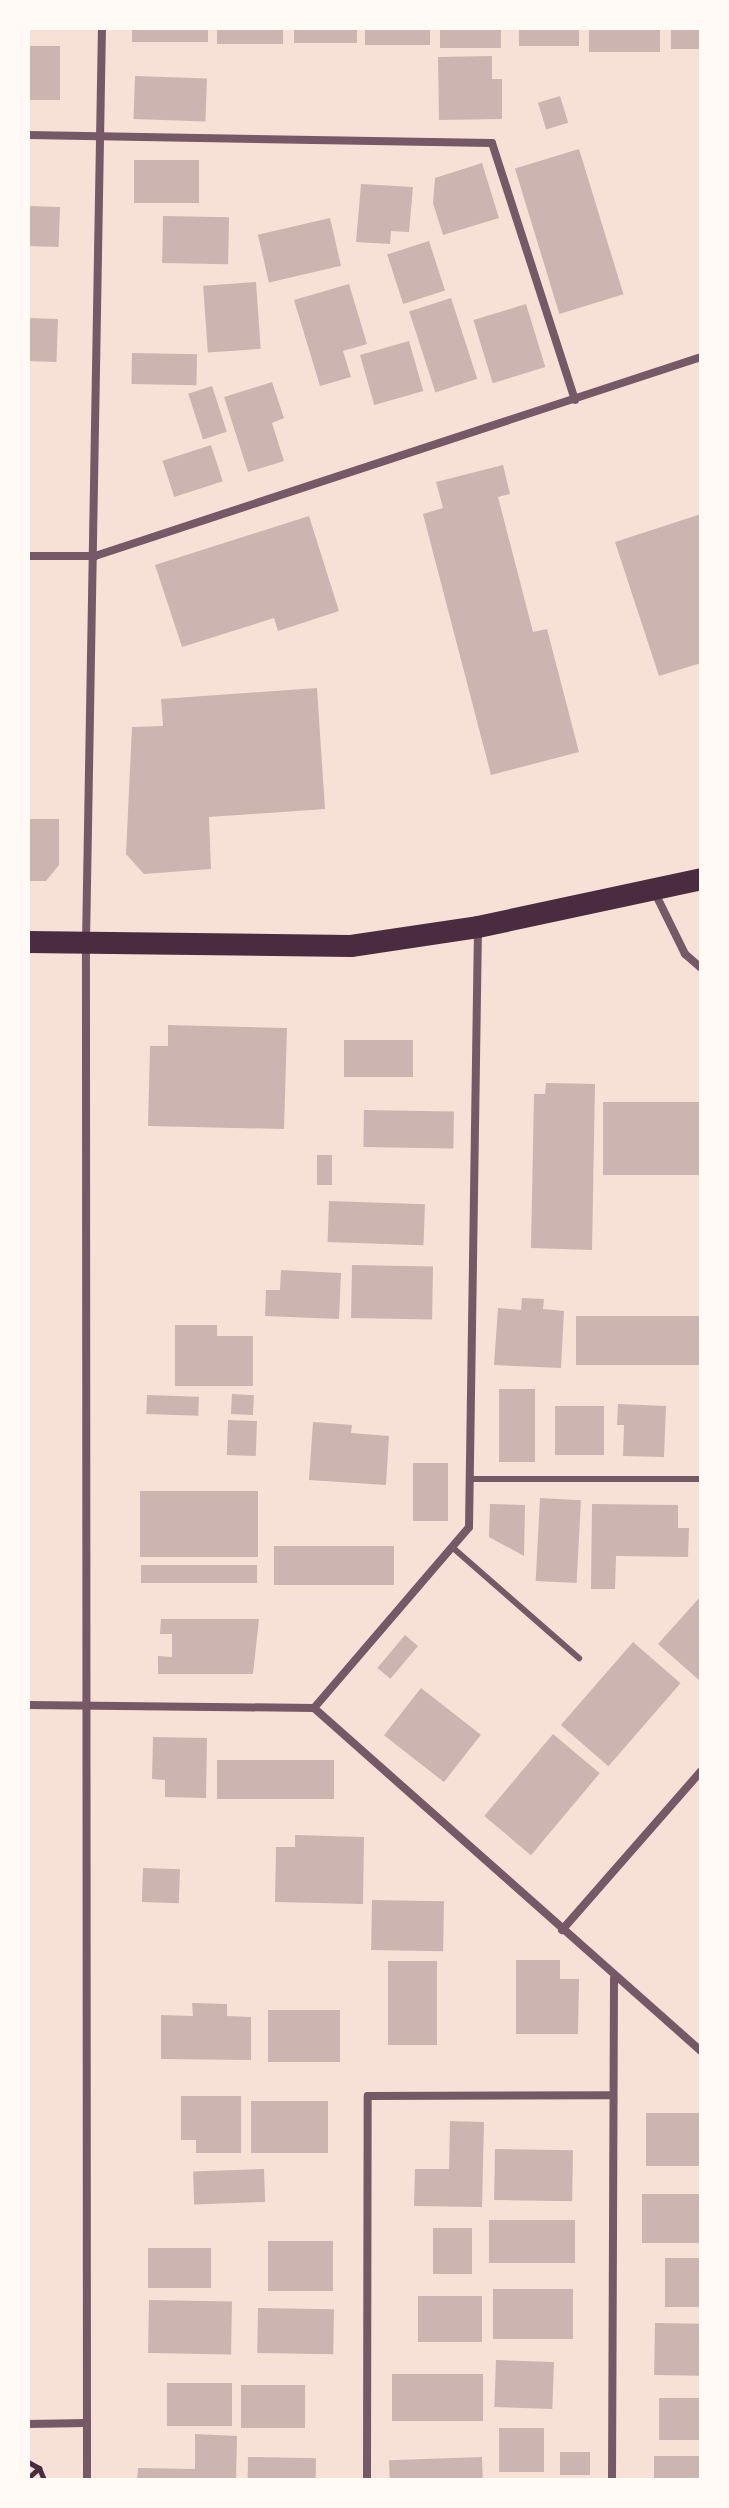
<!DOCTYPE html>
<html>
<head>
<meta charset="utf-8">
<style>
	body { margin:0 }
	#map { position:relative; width:729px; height:2508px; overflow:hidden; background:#f7e1d7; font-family:"Open Sans",sans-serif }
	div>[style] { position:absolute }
	.building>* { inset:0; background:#ccb4b1; transform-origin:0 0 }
	.path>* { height:5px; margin:-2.5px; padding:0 2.5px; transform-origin:2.5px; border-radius:2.5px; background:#4a2c40 }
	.service>* { height:6px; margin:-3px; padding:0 3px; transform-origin:3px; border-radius:3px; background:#755966 }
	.minor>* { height:8px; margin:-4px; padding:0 4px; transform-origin:4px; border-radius:4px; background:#755966 }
	.trunk>* { height:22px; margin:-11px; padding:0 11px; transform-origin:11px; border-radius:11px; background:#4a2c40 }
	span { translate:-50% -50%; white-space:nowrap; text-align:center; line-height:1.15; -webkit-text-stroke:7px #fffaf5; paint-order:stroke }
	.frame { position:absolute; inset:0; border:30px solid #fffaf5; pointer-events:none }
</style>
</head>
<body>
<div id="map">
	<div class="building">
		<div style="left:132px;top:28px;width:76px;height:14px"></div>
		<div style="left:217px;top:28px;width:66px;height:16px"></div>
		<div style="left:294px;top:28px;width:63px;height:15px"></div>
		<div style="left:365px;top:28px;width:65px;height:17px"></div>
		<div style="left:440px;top:28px;width:61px;height:20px"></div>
		<div style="left:519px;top:28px;width:60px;height:18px"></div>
		<div style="left:589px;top:28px;width:71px;height:24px"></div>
		<div style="left:671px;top:28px;width:30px;height:21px"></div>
		<div style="left:28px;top:46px;width:32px;height:54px"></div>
		<div style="clip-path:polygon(492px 56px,492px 79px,502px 79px,502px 119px,439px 120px,438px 57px)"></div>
		<div style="left:135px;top:76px;width:72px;height:43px;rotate:2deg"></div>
		<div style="left:560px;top:96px;width:28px;height:23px;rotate:73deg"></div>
		<div style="left:579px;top:149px;width:152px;height:67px;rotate:73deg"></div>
		<div style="left:134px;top:160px;width:65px;height:43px"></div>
		<div style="clip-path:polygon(482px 163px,499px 218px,443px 235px,433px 203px,435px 178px)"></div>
		<div style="clip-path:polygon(361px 184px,413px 187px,409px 232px,391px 231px,390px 244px,356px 242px)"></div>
		<div style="left:28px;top:206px;width:32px;height:40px;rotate:2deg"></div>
		<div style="left:163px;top:216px;width:66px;height:47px;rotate:1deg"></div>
		<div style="left:330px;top:218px;width:49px;height:74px;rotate:77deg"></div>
		<div style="left:429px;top:241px;width:52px;height:44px;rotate:72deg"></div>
		<div style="left:256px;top:282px;width:67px;height:53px;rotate:86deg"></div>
		<div style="clip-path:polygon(349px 284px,367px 344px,343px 351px,351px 377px,320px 386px,294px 300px)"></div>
		<div style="left:451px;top:298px;width:85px;height:44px;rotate:72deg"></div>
		<div style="left:526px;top:304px;width:66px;height:55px;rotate:73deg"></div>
		<div style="left:28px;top:318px;width:30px;height:43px;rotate:2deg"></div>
		<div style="left:409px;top:341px;width:52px;height:51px;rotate:74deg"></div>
		<div style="left:132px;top:353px;width:65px;height:31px;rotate:1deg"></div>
		<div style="clip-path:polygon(272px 382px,284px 418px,272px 423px,284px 461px,248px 472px,224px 397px)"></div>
		<div style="left:212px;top:386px;width:48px;height:25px;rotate:72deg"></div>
		<div style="left:211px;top:445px;width:38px;height:51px;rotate:72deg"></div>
		<div style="clip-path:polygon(503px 465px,510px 494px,498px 497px,533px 632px,547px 629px,579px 752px,491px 775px,423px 514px,443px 508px,436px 482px)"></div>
		<div style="clip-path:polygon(701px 514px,701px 663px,659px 676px,615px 542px)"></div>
		<div style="clip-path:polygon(309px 516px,339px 611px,278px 631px,274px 618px,182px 647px,155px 565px)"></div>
		<div style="clip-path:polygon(317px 688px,325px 809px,209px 817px,211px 869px,144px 874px,126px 854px,132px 727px,163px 726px,161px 699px)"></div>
		<div style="clip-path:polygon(28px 819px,59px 819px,59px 865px,46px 881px,28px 881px)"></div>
		<div style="clip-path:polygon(168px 1025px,287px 1028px,284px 1129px,148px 1126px,150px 1046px,168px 1046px)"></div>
		<div style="left:344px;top:1040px;width:69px;height:37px"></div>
		<div style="clip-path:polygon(546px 1083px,595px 1084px,592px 1250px,531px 1248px,534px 1094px,545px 1094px)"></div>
		<div style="left:701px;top:1102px;width:73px;height:98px;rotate:90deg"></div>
		<div style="left:364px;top:1110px;width:90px;height:37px;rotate:1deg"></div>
		<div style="left:317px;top:1155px;width:15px;height:30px"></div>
		<div style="left:329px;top:1201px;width:96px;height:41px;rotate:2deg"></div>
		<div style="left:352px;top:1265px;width:81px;height:53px;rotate:1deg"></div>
		<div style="clip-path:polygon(281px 1270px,341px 1273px,339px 1319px,265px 1316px,266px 1290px,280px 1290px)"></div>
		<div style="clip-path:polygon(522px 1298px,544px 1299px,543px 1309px,564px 1311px,561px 1368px,494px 1365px,498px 1308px,521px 1310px)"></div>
		<div style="left:576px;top:1316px;width:125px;height:49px"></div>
		<div style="clip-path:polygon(175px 1325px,217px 1325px,217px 1336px,253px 1336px,253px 1386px,175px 1386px)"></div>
		<div style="left:499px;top:1389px;width:36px;height:73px"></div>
		<div style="left:232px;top:1394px;width:22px;height:20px;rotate:3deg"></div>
		<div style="left:147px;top:1395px;width:52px;height:19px;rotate:2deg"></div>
		<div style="clip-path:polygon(618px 1404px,666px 1406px,664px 1457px,623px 1456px,624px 1425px,617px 1425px)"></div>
		<div style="left:555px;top:1406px;width:49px;height:49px"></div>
		<div style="left:228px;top:1420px;width:29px;height:35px;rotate:2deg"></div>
		<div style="clip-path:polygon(313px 1422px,352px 1425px,351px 1433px,389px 1436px,386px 1485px,309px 1480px)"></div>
		<div style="left:413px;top:1463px;width:35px;height:58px"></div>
		<div style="left:140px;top:1491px;width:118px;height:66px"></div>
		<div style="left:540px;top:1498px;width:41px;height:83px;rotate:3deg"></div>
		<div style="clip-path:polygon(490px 1504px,525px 1505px,524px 1556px,489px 1537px)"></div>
		<div style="clip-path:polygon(592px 1504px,678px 1505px,678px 1528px,689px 1528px,688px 1557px,616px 1556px,615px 1589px,591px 1589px)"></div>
		<div style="left:274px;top:1546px;width:120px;height:39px"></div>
		<div style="left:257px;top:1565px;width:18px;height:116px;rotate:90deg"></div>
		<div style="clip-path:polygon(701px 1596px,701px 1678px,699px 1680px,658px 1644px)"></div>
		<div style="clip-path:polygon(161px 1619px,259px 1619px,253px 1674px,158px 1674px,158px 1656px,172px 1657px,172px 1634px,160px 1634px)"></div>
		<div style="left:405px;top:1635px;width:17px;height:43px;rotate:40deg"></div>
		<div style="left:633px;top:1642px;width:63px;height:110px;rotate:41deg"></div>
		<div style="left:421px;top:1688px;width:76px;height:60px;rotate:38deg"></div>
		<div style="left:553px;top:1734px;width:61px;height:107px;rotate:40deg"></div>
		<div style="clip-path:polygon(153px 1737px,207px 1738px,206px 1798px,165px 1797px,165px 1780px,152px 1779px)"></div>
		<div style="left:334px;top:1760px;width:39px;height:117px;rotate:90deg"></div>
		<div style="clip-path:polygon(295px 1835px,364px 1837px,363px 1904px,275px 1902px,276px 1847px,295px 1847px)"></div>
		<div style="left:143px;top:1868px;width:37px;height:34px;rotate:2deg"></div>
		<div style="left:372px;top:1900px;width:72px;height:50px;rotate:1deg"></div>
		<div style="clip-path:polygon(516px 1960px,560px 1960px,560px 1979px,579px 1979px,578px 2034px,516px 2034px)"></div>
		<div style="left:388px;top:1961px;width:49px;height:84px"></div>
		<div style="clip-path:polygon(192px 2003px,227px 2004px,227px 2016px,251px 2017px,251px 2060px,161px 2059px,161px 2015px,193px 2016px)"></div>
		<div style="left:268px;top:2010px;width:72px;height:52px"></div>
		<div style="clip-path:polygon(181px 2096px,241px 2096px,241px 2153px,196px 2153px,196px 2140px,181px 2140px)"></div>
		<div style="left:251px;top:2101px;width:77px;height:52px"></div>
		<div style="left:701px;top:2113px;width:53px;height:55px;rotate:90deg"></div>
		<div style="clip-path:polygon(450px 2121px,484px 2122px,482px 2207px,414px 2206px,415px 2169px,449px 2169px)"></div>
		<div style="left:495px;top:2149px;width:78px;height:51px;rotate:1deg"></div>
		<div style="left:264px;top:2169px;width:33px;height:71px;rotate:88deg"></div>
		<div style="left:642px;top:2194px;width:59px;height:49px"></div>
		<div style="left:575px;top:2220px;width:43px;height:86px;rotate:90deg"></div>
		<div style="left:433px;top:2228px;width:39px;height:46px"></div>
		<div style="left:333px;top:2241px;width:50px;height:65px;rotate:90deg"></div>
		<div style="left:148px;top:2248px;width:63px;height:40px"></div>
		<div style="left:665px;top:2258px;width:36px;height:49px"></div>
		<div style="left:493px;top:2289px;width:80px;height:50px"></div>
		<div style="left:482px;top:2296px;width:46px;height:64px;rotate:90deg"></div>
		<div style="left:149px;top:2300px;width:83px;height:53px;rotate:1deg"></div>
		<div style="left:258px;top:2308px;width:76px;height:45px;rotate:1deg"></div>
		<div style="left:655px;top:2323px;width:46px;height:52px;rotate:1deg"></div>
		<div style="left:496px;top:2360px;width:58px;height:47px;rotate:2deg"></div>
		<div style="left:483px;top:2374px;width:47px;height:91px;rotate:90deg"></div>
		<div style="left:167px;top:2383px;width:65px;height:43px"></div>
		<div style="left:241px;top:2385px;width:64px;height:43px"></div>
		<div style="left:659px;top:2398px;width:42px;height:42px"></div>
		<div style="left:499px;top:2428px;width:45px;height:44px"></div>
		<div style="clip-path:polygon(195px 2434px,237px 2436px,236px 2480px,137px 2480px,138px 2468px,195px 2469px)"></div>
		<div style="left:590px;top:2452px;width:23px;height:30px;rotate:90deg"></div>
		<div style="left:654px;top:2456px;width:47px;height:24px"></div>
		<div style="left:248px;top:2457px;width:68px;height:23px;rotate:1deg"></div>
		<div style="left:482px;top:2457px;width:23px;height:93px;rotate:88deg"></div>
	</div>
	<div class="path">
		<div style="left:28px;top:2462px;width:13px;rotate:29deg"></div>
		<div style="left:39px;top:2468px;width:13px;rotate:67deg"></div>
		<div style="left:28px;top:2478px;width:15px;rotate:-42deg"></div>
	</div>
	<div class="service">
		<div style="left:470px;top:1479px;width:231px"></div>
		<div style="left:452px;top:1547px;width:169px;rotate:41.2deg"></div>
	</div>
	<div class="minor">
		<div style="left:28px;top:135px;width:464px;rotate:1deg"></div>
		<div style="left:492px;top:143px;width:270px;rotate:72.1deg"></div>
		<div style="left:28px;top:556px;width:67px"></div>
		<div style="left:95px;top:556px;width:638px;rotate:-18.18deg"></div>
		<div style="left:655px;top:893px;width:68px;rotate:63.8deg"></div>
		<div style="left:685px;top:954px;width:21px;rotate:41deg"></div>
		<div style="left:28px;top:1705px;width:286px;rotate:0.6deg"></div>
		<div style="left:314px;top:1708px;width:517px;rotate:41.55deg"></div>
		<div style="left:314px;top:1708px;width:238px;rotate:-49.4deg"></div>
		<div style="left:469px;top:1527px;width:597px;rotate:-89.14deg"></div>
		<div style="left:562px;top:1930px;width:211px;rotate:-48.8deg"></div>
		<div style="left:28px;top:2424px;width:59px;rotate:-1deg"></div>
		<div style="left:87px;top:2480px;width:1538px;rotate:-90.04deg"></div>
		<div style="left:86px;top:942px;width:914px;rotate:-89deg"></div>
		<div style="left:367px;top:2480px;width:384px;rotate:-89.9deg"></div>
		<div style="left:368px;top:2096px;width:245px;rotate:-0.2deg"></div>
		<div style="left:612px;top:2480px;width:502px;rotate:-89.77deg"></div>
	</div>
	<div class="trunk">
		<div style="left:28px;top:942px;width:323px;rotate:0.7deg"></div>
		<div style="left:351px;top:946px;width:128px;rotate:-8.5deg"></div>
		<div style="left:478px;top:927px;width:228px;rotate:-12.1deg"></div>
	</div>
	<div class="frame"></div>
</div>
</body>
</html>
